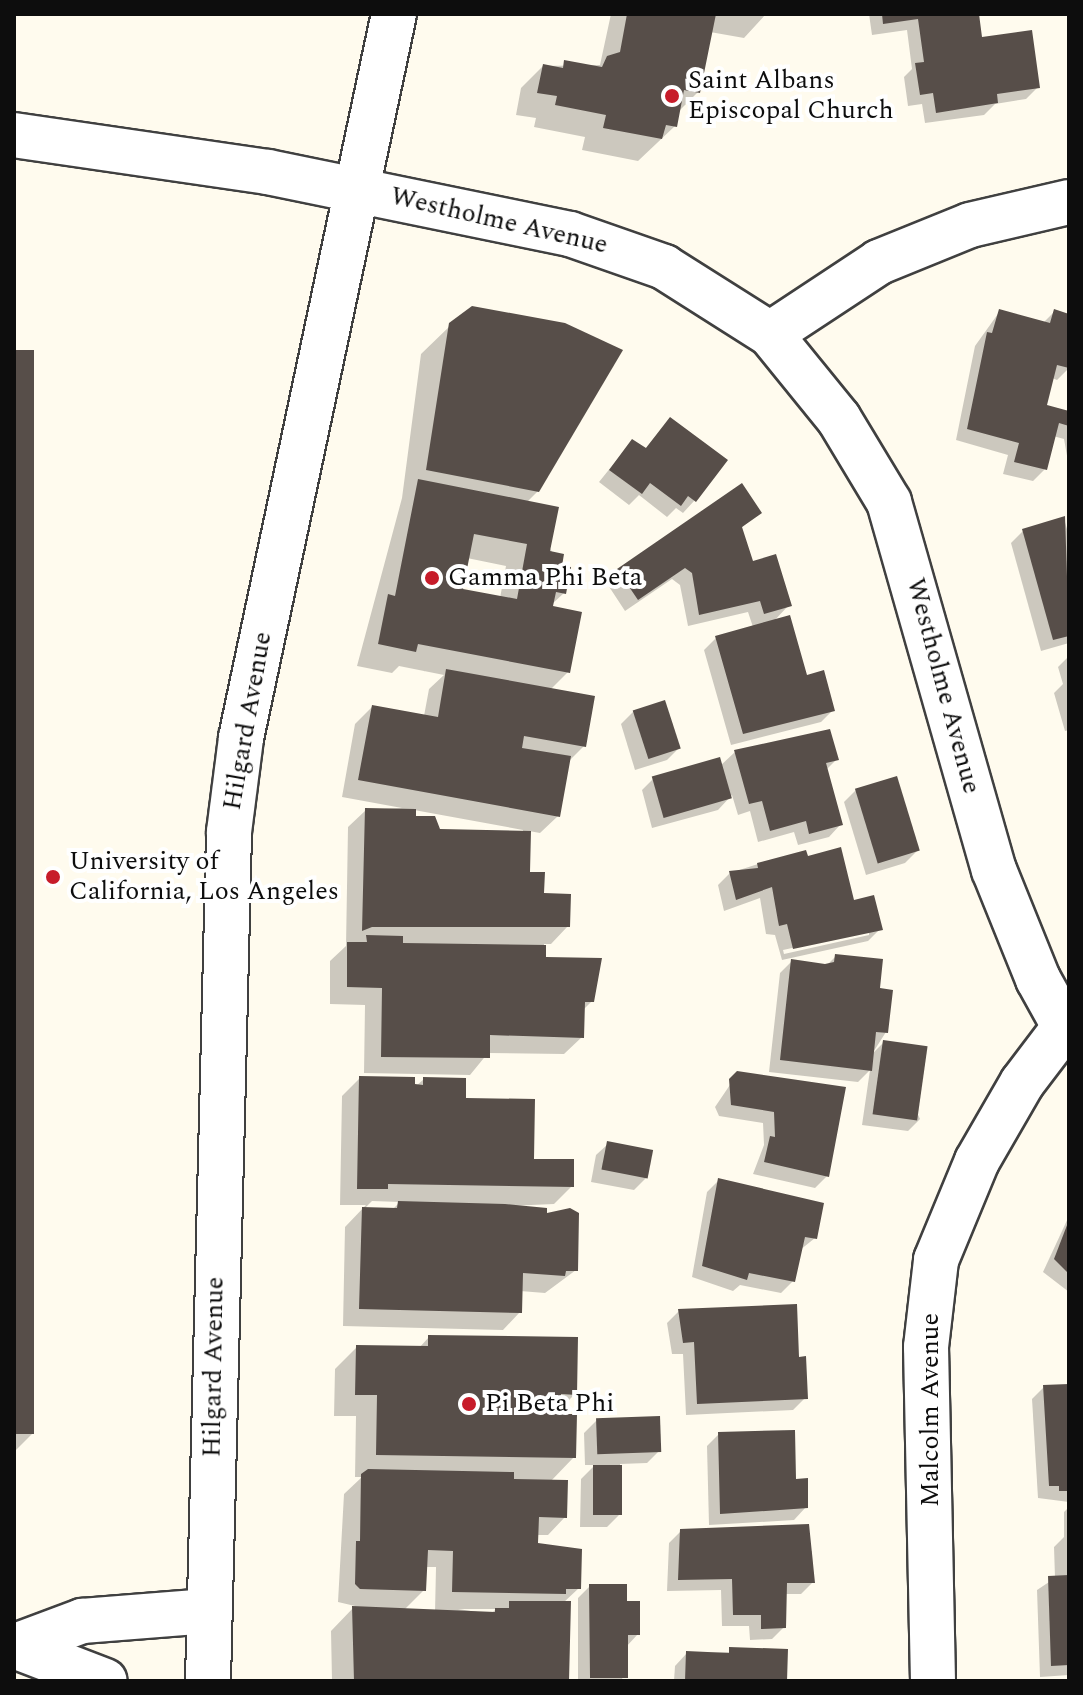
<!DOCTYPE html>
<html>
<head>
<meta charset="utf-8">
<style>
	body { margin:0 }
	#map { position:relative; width:1083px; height:1695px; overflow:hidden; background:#fffbee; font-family:Spectral,serif }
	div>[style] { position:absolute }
	.shadow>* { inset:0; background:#0003 }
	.building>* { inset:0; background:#574e49; transform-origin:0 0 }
	.roads { filter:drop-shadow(2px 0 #404040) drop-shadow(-2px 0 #404040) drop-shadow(0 2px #404040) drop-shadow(0 -2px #404040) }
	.minor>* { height:44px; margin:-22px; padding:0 22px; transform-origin:22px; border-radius:22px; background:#fff }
	.dots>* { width:22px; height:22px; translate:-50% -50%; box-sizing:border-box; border:4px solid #fff; border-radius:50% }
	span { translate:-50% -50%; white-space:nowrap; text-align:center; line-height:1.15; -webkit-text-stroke:8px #fff; paint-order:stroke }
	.poi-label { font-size:26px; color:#0d0d0d }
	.left { translate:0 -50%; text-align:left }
	.street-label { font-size:26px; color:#0d0d0d }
	.frame { position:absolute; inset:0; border:16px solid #0d0d0d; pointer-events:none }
</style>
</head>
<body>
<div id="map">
	<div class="shadow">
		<div style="clip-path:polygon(611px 14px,766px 14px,744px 38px,710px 32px,698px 92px,678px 112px,675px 126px,638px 161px,582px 150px,585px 137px,534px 127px,536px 118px,516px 115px,521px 88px,543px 66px,600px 65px)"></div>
		<div style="clip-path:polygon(869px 14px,977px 14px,980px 39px,1038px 87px,1026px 99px,995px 104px,984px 115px,925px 123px,922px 104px,908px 106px,904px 77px,912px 69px,907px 30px,872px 35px)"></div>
		<div style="clip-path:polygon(1000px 311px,1043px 323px,1054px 312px,1069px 316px,1069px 368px,1057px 380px,1052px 378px,1044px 406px,1069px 413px,1069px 467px,1064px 439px,1053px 436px,1045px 469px,1033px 481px,1003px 474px,1008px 455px,956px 440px,975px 346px)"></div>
		<div style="clip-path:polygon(evenodd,451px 325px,538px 491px,526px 503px,560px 567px,564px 593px,551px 605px,568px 672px,550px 690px,584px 746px,568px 762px,558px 816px,540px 833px,529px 831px,528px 874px,568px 926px,551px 944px,544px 944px,544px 959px,592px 1001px,583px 1010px,582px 1037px,564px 1054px,488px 1053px,470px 1075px,364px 1073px,365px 1005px,330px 1004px,330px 961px,346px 946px,348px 827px,366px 810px,402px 808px,342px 797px,355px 724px,372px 707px,424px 716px,429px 689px,444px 675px,399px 666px,392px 673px,357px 666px,402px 498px,421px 354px,451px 325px,467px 558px,506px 566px,500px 598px,461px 590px,467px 558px,451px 325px,414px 810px,523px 830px,523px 833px,439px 831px,414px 818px,414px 810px)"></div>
		<div style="clip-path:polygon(14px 352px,33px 1433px,14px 1452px)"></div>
		<div style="clip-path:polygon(670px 419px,694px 501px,683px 513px,676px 508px,667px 517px,639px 495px,629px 505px,599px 482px,632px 441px,644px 450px)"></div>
		<div style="clip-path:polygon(741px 486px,760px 512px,740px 529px,752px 564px,789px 605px,773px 622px,806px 677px,833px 710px,821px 722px,731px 745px,704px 650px,716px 638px,753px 627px,748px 612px,688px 626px,680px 585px,672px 579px,625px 611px,606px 582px)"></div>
		<div style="clip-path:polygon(1064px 519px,1069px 536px,1069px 643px,1041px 651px,1011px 543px,1023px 531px)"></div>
		<div style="clip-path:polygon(1069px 656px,1069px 730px,1065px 731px,1054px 693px,1063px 684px,1058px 667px)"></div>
		<div style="clip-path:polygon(633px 712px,679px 748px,667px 760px,635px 770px,621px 724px)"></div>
		<div style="clip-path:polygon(735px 752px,837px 759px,826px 770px,840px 825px,829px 837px,798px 845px,794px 832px,758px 842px,750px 811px,738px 815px,732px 795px,718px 810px,652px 828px,642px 790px,654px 778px,720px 766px)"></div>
		<div style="clip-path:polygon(856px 790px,917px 851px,905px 863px,866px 875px,844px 802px)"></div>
		<div style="clip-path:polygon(evenodd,807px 858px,880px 929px,868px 941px,782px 960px,775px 935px,766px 934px,760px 898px,724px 911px,718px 885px,730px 873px,758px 864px,807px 858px,869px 931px,869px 935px,784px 954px,783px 950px,869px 931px)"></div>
		<div style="clip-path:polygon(836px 956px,878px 990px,886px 1032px,872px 1054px,884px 1042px,920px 1119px,908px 1131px,862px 1125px,870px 1070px,858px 1082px,769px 1072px,780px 973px,792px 961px,827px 965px)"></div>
		<div style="clip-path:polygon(738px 1073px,844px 1089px,827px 1176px,815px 1188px,753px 1174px,764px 1145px,763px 1123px,719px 1116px,715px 1107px)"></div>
		<div style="clip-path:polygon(evenodd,360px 1078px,416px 1086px,424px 1079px,464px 1100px,532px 1161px,572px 1186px,554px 1204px,508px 1206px,576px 1270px,545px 1293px,520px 1291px,520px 1312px,503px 1330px,343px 1326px,345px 1227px,366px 1205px,340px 1205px,342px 1096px,360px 1078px,372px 1201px,400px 1202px,392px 1210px,364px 1209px,372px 1201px)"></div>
		<div style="clip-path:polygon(608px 1144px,646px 1178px,634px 1190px,591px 1182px,596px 1155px)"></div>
		<div style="clip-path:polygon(719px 1180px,815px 1238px,800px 1250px,793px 1281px,781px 1293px,740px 1285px,733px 1291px,692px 1277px,707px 1192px)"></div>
		<div style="clip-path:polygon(1069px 1216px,1069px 1292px,1043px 1272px)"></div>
		<div style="clip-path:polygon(679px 1311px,797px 1359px,805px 1398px,793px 1410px,686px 1415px,683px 1354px,672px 1354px,667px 1323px)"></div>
		<div style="clip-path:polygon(evenodd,429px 1337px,575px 1394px,559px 1410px,574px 1457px,550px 1482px,565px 1517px,548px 1535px,536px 1535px,536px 1545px,579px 1588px,563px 1603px,567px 1680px,578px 1680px,578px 1598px,590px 1586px,625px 1603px,638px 1634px,626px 1647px,622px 1681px,332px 1681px,331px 1631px,355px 1606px,338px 1602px,344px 1494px,362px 1477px,355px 1477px,356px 1416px,334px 1416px,335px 1369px,357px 1347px,419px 1348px,429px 1337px,425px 1567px,436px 1567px,435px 1612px,404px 1610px,424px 1590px,425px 1567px,429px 1337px,458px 1609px,496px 1609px,491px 1614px,458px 1609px)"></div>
		<div style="clip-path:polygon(1044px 1387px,1069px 1388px,1069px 1502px,1038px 1498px,1032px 1399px)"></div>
		<div style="clip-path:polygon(596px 1421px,659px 1451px,647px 1463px,620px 1464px,619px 1515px,607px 1527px,580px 1527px,581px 1479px,595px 1465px,585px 1465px,584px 1433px)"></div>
		<div style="clip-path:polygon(719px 1434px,794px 1481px,806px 1507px,794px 1520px,709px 1525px,707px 1446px)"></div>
		<div style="clip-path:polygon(1069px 1507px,1069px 1675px,1040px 1677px,1037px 1590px,1055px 1578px,1054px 1547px,1064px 1537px,1064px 1512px)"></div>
		<div style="clip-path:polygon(681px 1531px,812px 1551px,813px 1582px,801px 1594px,785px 1594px,784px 1627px,772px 1639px,750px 1640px,749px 1626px,722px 1626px,721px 1590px,667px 1591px,669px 1543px)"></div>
		<div style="clip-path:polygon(785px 1651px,785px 1681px,674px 1681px,675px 1666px,687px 1653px)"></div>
	</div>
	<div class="building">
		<div style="clip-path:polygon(627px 14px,716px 14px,700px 93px,684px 90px,677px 127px,666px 125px,662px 139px,603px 128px,606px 115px,555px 105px,557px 96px,537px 93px,543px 64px,563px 68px,564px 60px,602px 67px,607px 56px,620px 52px)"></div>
		<div style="clip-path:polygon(882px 14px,979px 14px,982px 37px,1032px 30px,1040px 88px,997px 94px,998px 103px,936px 113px,933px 93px,920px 95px,915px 63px,924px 62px,918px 19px,883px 24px)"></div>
		<div style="clip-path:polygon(472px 306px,565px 323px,623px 350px,539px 492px,426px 470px,449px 323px)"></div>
		<div style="clip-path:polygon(999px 309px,1050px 323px,1054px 309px,1069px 314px,1069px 368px,1057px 365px,1047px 405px,1069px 411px,1069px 426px,1059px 423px,1047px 470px,1014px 462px,1019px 443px,967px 429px,987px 332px,992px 333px)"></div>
		<div style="left:14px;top:350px;width:20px;height:1084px"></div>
		<div style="clip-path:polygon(670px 417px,728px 460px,696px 502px,688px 496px,681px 506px,650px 483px,642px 494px,609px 470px,632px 439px,646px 448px)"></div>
		<div style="clip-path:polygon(evenodd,418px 479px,559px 507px,550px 551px,564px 554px,562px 566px,571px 567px,566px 594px,556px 592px,553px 606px,582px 612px,570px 673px,418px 644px,416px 652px,378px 644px,388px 594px,395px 596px,418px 479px,474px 534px,527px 544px,517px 599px,463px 589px,474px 534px)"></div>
		<div style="clip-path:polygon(742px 483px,762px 513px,742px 527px,753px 561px,776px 554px,792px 606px,764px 614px,760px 601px,699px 615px,692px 573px,685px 568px,638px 600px,617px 569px)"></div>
		<div style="clip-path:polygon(1065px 516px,1069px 636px,1053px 640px,1022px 529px)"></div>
		<div style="clip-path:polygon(790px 615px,807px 675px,824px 670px,835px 711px,743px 734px,715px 636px)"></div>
		<div style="clip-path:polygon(446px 669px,595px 696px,586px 747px,524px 736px,522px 748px,571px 756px,560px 817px,358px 780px,372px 705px,438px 717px)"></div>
		<div style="left:665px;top:700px;width:51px;height:34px;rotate:72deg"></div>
		<div style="clip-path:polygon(830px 729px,839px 760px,826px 763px,843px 825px,809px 834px,806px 821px,770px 831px,762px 801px,749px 804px,734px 750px)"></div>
		<div style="left:720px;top:757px;width:43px;height:71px;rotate:74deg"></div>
		<div style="left:897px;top:776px;width:78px;height:44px;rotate:73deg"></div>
		<div style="clip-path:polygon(365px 808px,416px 809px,416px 816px,435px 816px,440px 829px,531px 831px,530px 872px,545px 872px,544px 893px,571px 894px,570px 927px,372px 927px,362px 931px)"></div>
		<div style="clip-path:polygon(841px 847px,854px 900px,874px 895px,883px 930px,793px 949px,787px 924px,779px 926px,778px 921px,772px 887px,736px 900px,729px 871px,758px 868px,757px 863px,806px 850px,808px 856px)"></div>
		<div style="clip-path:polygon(366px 935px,403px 936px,403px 943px,546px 945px,546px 957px,602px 958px,594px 1002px,585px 1002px,584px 1038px,490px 1035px,490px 1058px,381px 1057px,382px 988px,347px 987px,347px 942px,367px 942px)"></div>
		<div style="clip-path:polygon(835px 954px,883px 959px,880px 988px,893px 990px,888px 1033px,876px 1032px,872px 1071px,780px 1060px,791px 959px,825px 964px,834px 962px)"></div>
		<div style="left:883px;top:1040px;width:45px;height:75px;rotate:8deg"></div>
		<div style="clip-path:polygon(737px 1071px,846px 1087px,829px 1177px,764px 1162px,770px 1136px,775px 1137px,774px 1112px,731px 1105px,729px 1079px)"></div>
		<div style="clip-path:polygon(359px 1076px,415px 1077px,415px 1084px,423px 1085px,423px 1077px,466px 1078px,466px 1098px,535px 1099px,534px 1159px,574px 1159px,574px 1187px,388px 1184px,388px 1189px,357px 1189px)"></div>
		<div style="left:607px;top:1141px;width:47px;height:29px;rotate:11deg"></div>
		<div style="clip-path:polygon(718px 1178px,824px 1203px,817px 1239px,805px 1237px,795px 1282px,749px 1273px,747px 1280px,702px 1266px)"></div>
		<div style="clip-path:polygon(398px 1201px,505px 1204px,547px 1208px,547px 1213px,570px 1208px,579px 1213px,578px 1271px,566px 1271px,565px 1276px,523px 1273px,522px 1313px,359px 1309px,362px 1207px,397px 1208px)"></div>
		<div style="clip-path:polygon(1069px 1220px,1069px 1274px,1054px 1259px)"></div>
		<div style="clip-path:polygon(797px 1304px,799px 1357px,806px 1356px,808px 1399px,697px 1404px,694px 1342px,683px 1343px,678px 1309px)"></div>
		<div style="clip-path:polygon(428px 1335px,578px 1337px,577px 1395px,561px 1394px,561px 1414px,577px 1414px,576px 1458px,376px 1455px,377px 1395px,355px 1395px,356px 1345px,428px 1346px)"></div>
		<div style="clip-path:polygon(1069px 1384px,1069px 1491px,1059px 1491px,1059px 1486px,1049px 1486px,1043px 1385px)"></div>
		<div style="left:660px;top:1416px;width:36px;height:64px;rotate:88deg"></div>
		<div style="clip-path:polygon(795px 1430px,796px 1479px,808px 1478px,808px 1508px,720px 1514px,718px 1432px)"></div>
		<div style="left:593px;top:1465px;width:29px;height:50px"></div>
		<div style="clip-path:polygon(368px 1469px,514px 1472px,514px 1479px,568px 1480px,567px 1518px,539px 1517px,538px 1543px,582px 1549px,581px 1589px,566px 1589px,566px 1594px,452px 1592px,453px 1551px,428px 1550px,426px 1591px,360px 1589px,355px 1584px,356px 1541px,360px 1541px,361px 1474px)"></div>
		<div style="clip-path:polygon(809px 1524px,815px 1583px,787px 1583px,786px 1628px,761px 1629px,761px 1615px,733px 1615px,732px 1579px,678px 1580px,680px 1529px)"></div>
		<div style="clip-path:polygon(1069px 1575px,1069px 1665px,1051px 1666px,1048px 1576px)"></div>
		<div style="clip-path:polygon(589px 1584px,627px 1584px,627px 1601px,640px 1601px,640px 1635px,628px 1635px,628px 1678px,590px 1678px)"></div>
		<div style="clip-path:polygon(509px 1601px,571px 1601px,569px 1681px,354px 1681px,352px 1606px,495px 1612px,495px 1608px,509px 1608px)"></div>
		<div style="clip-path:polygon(729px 1647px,788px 1649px,787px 1681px,685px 1681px,686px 1651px,729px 1653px)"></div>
	</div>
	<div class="roads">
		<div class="minor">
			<div style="left:14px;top:135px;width:257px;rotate:8.3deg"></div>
			<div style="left:268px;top:172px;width:308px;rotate:11.6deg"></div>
			<div style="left:570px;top:234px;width:100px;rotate:19.3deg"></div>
			<div style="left:664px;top:267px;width:125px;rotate:32.3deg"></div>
			<div style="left:770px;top:334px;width:109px;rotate:50.9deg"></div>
			<div style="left:839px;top:419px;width:97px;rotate:58.9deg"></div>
			<div style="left:889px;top:502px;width:383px;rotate:74.1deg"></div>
			<div style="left:994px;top:870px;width:118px;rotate:68deg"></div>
			<div style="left:1038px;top:979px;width:64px;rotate:61deg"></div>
			<div style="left:770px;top:334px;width:131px;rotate:-33.4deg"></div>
			<div style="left:879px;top:262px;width:98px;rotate:-22.1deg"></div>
			<div style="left:970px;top:225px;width:102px;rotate:-13.1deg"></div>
			<div style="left:14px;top:1646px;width:97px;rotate:21deg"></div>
			<div style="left:15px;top:1646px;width:72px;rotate:-20.5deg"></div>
			<div style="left:82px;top:1621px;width:127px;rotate:-4.5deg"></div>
			<div style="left:208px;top:1681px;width:849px;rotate:-88.58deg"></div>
			<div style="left:229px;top:832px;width:95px;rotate:-82.7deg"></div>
			<div style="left:241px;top:738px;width:740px;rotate:-78.07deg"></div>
			<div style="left:933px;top:1681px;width:334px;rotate:-91.2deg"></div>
			<div style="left:926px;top:1347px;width:88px;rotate:-83.4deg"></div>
			<div style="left:936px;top:1260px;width:107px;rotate:-67.5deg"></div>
			<div style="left:977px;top:1161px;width:90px;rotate:-60deg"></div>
			<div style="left:1022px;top:1083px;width:68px;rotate:-52.8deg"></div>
		</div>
	</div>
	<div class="dots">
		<div style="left:672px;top:96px;background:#c71c2a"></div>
		<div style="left:432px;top:578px;background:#c71c2a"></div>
		<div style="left:53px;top:877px;background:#c71c2a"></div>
		<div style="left:469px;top:1404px;background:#c71c2a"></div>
	</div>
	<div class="poi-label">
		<span class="left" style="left:688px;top:96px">Saint Albans<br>Episcopal Church</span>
		<span class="left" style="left:448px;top:578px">Gamma Phi Beta</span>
		<span class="left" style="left:69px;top:877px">University of<br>California, Los Angeles</span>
		<span class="left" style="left:485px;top:1404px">Pi Beta Phi</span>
	</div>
	<div class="street-label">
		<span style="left:499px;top:221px;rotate:13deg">Westholme Avenue</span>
		<span style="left:943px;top:686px;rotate:75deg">Westholme Avenue</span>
		<span style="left:248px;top:721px;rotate:-80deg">Hilgard Avenue</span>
		<span style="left:214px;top:1367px;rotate:-89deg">Hilgard Avenue</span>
		<span style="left:931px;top:1410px;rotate:-90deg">Malcolm Avenue</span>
	</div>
	<div class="frame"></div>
</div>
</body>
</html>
